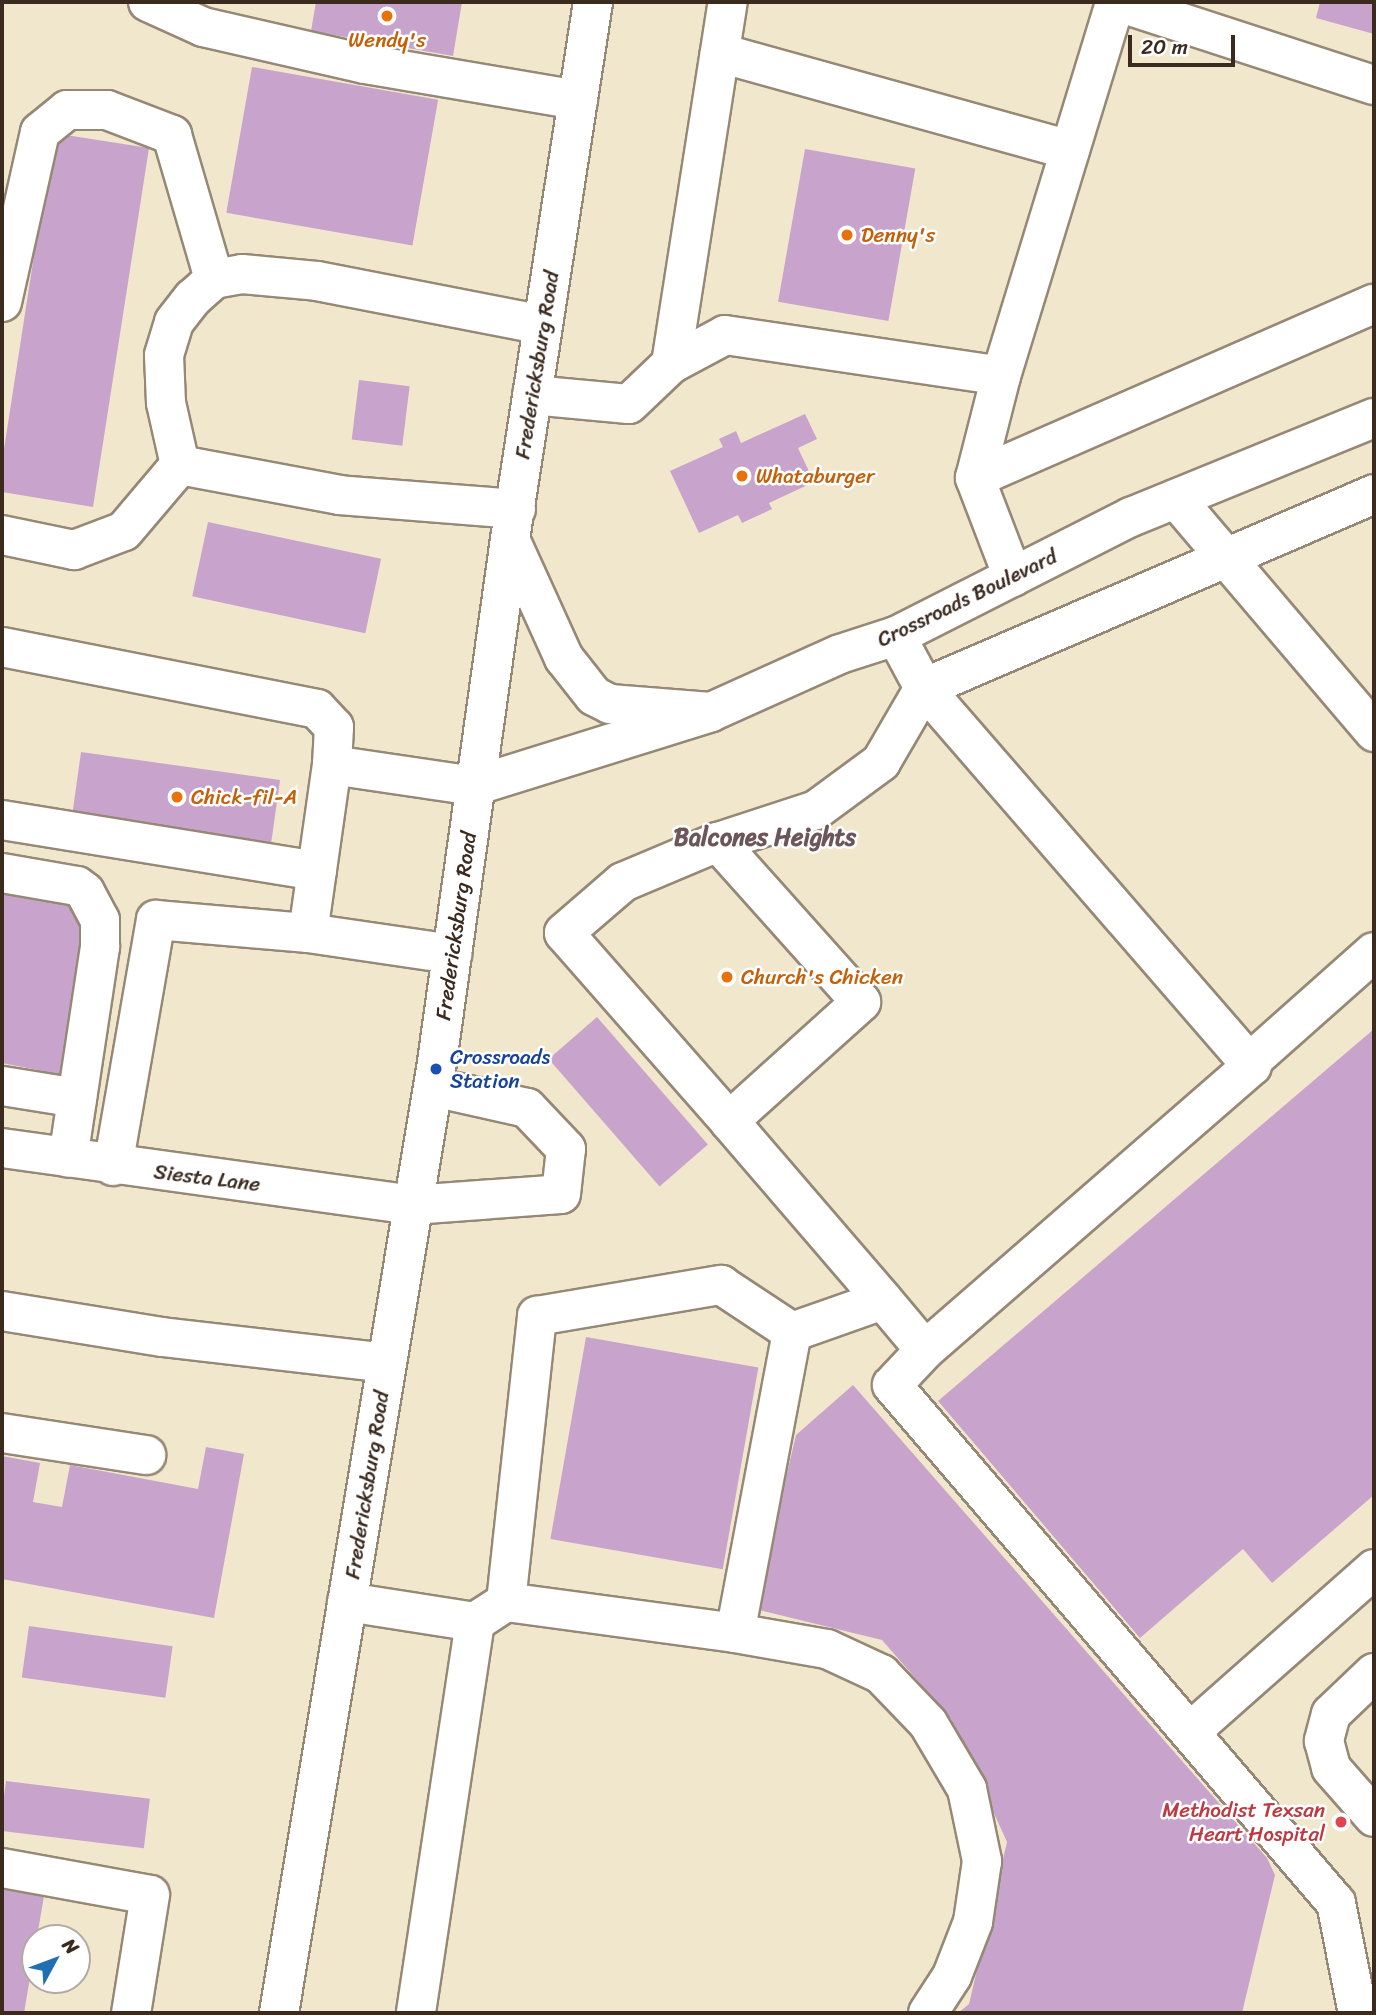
<!DOCTYPE html>
<html>
<head>
<meta charset="utf-8">
<style>
	body { margin:0 }
	#map { position:relative; width:1376px; height:2015px; overflow:hidden; background:#f1e7cd; font-family:Sriracha,sans-serif }
	div>[style] { position:absolute }
	.building>* { inset:0; background:#c8a4cc; transform-origin:0 0 }
	.roads { filter:drop-shadow(2px 0 #968876) drop-shadow(-2px 0 #968876) drop-shadow(0 2px #968876) drop-shadow(0 -2px #968876) }
	.minor>* { height:38px; margin:-19px; padding:0 19px; transform-origin:19px; border-radius:19px; background:#fff }
	.major>* { height:38px; margin:-19px; padding:0 19px; transform-origin:19px; border-radius:19px; background:#fff }
	.dots>* { width:19px; height:19px; translate:-50% -50%; box-sizing:border-box; border:4px solid #fff; border-radius:50% }
	span { translate:-50% -50%; white-space:nowrap; text-align:center; line-height:1.15; -webkit-text-stroke:5px #fff; paint-order:stroke }
	.food-label { font-size:21px; color:#c56008 }
	.left { translate:0 -50%; text-align:left }
	.street-label { font-size:21px; color:#3b2a1e }
	.transit-label { font-size:21px; color:#164399 }
	.health-label { font-size:21px; color:#be3a42 }
	.right { translate:-100% -50%; text-align:right }
	.quarter-label { font-size:24px; color:#6c555b; font-weight:700 }
	.frame { position:absolute; inset:0; border:4px solid #3b2a1e; pointer-events:none }
	.north { position:absolute; left:21px; top:1924px; width:70px; height:70px; box-sizing:border-box; background:#fff; border:2px solid #b1aaa5; border-radius:50%; rotate:49deg; font-size:19px; font-weight:700; line-height:28px; text-align:center; color:#3b2a1e }
	.north::after { content:''; display:block; margin:auto; width:24px; height:32px; background:#1f6fb2; clip-path:polygon(50% 0,100% 100%,50% 72%,0 100%) }
	.scale { position:absolute; left:1128px; top:35px; width:107px; height:32px; box-sizing:border-box; border:4px solid #3b2a1e; border-top:0; padding-left:9px; font-size:21px; line-height:24px; white-space:nowrap; color:#3b2a1e; -webkit-text-stroke:5px #fff; paint-order:stroke }
</style>
</head>
<body>
<div id="map">
	<div class="building">
		<div style="clip-path:polygon(316px 2px,462px 2px,453px 56px,311px 31px)"></div>
		<div style="clip-path:polygon(1320px 2px,1374px 2px,1374px 34px,1316px 18px)"></div>
		<div style="left:252px;top:67px;width:189px;height:148px;rotate:10deg"></div>
		<div style="clip-path:polygon(53px 133px,149px 148px,93px 507px,2px 492px,2px 462px)"></div>
		<div style="left:805px;top:149px;width:112px;height:155px;rotate:10deg"></div>
		<div style="left:359px;top:380px;width:51px;height:60px;rotate:7deg"></div>
		<div style="clip-path:polygon(805px 414px,817px 439px,798px 448px,814px 482px,769px 503px,772px 509px,742px 523px,738px 515px,699px 533px,670px 471px,723px 447px,719px 439px,736px 431px,741px 443px)"></div>
		<div style="left:208px;top:522px;width:177px;height:76px;rotate:12deg"></div>
		<div style="left:81px;top:752px;width:201px;height:63px;rotate:8deg"></div>
		<div style="clip-path:polygon(2px 892px,92px 908px,63px 1075px,2px 1063px)"></div>
		<div style="left:597px;top:1017px;width:169px;height:64px;rotate:49deg"></div>
		<div style="clip-path:polygon(1374px 1029px,1374px 1495px,1272px 1583px,1243px 1549px,1140px 1638px,938px 1401px)"></div>
		<div style="left:586px;top:1337px;width:175px;height:205px;rotate:10deg"></div>
		<div style="clip-path:polygon(853px 1385px,1267px 1858px,1275px 1875px,1242px 2013px,958px 2013px,969px 2004px,1007px 1842px,951px 1719px,882px 1640px,755px 1609px,796px 1435px)"></div>
		<div style="clip-path:polygon(206px 1447px,244px 1454px,214px 1618px,2px 1579px,2px 1456px,40px 1463px,33px 1502px,62px 1507px,70px 1465px,198px 1489px)"></div>
		<div style="left:29px;top:1626px;width:145px;height:52px;rotate:8deg"></div>
		<div style="left:6px;top:1781px;width:145px;height:50px;rotate:7deg"></div>
		<div style="clip-path:polygon(2px 1888px,44px 1896px,24px 2013px,2px 2013px)"></div>
	</div>
	<div class="roads">
		<div class="minor">
			<div style="left:148px;top:2px;width:60px;rotate:24.4deg"></div>
			<div style="left:203px;top:27px;width:166px;rotate:12.9deg"></div>
			<div style="left:365px;top:64px;width:216px;rotate:9.6deg"></div>
			<div style="left:1118px;top:2px;width:269px;rotate:18deg"></div>
			<div style="left:720px;top:53px;width:363px;rotate:15.5deg"></div>
			<div style="left:2px;top:302px;width:174px;rotate:-77.4deg"></div>
			<div style="left:40px;top:132px;width:35px;rotate:-39deg"></div>
			<div style="left:67px;top:110px;width:40px"></div>
			<div style="left:107px;top:110px;width:70px;rotate:21deg"></div>
			<div style="left:172px;top:135px;width:150px;rotate:73.7deg"></div>
			<div style="left:671px;top:364px;width:366px;rotate:-81.1deg"></div>
			<div style="left:1001px;top:376px;width:391px;rotate:-73deg"></div>
			<div style="left:532px;top:395px;width:97px;rotate:5.3deg"></div>
			<div style="left:629px;top:404px;width:58px;rotate:-43.6deg"></div>
			<div style="left:671px;top:364px;width:61px;rotate:-28.2deg"></div>
			<div style="left:725px;top:335px;width:279px;rotate:8.4deg"></div>
			<div style="left:1001px;top:376px;width:105px;rotate:104.3deg"></div>
			<div style="left:975px;top:478px;width:106px;rotate:69deg"></div>
			<div style="left:975px;top:478px;width:435px;rotate:-23.6deg"></div>
			<div style="left:1176px;top:499px;width:306px;rotate:49.6deg"></div>
			<div style="left:516px;top:509px;width:177px;rotate:-175.5deg"></div>
			<div style="left:340px;top:495px;width:163px;rotate:-169.4deg"></div>
			<div style="left:180px;top:465px;width:64px;rotate:-102.7deg"></div>
			<div style="left:166px;top:403px;width:48px;rotate:-92.4deg"></div>
			<div style="left:164px;top:355px;width:34px;rotate:-73deg"></div>
			<div style="left:174px;top:322px;width:31px;rotate:-52deg"></div>
			<div style="left:193px;top:298px;width:28px;rotate:-42deg"></div>
			<div style="left:214px;top:279px;width:28px;rotate:-10deg"></div>
			<div style="left:242px;top:274px;width:75px;rotate:5.3deg"></div>
			<div style="left:317px;top:281px;width:230px;rotate:11deg"></div>
			<div style="left:2px;top:535px;width:74px;rotate:11.8deg"></div>
			<div style="left:74px;top:550px;width:53px;rotate:-20.8deg"></div>
			<div style="left:124px;top:531px;width:87px;rotate:-49.7deg"></div>
			<div style="left:2px;top:647px;width:321px;rotate:11.1deg"></div>
			<div style="left:317px;top:709px;width:25px;rotate:47deg"></div>
			<div style="left:334px;top:727px;width:38px;rotate:93deg"></div>
			<div style="left:332px;top:765px;width:144px;rotate:8.4deg"></div>
			<div style="left:474px;top:786px;width:248px;rotate:-17.3deg"></div>
			<div style="left:711px;top:712px;width:141px;rotate:-24.2deg"></div>
			<div style="left:840px;top:654px;width:59px;rotate:-17.8deg"></div>
			<div style="left:896px;top:636px;width:263px;rotate:-26.9deg"></div>
			<div style="left:1131px;top:517px;width:262px;rotate:-22.2deg"></div>
			<div style="left:2px;top:820px;width:319px;rotate:9.2deg"></div>
			<div style="left:718px;top:842px;width:103px;rotate:157.2deg"></div>
			<div style="left:623px;top:882px;width:78px;rotate:139.2deg"></div>
			<div style="left:564px;top:933px;width:250px;rotate:48.7deg"></div>
			<div style="left:2px;top:873px;width:76px;rotate:9.8deg"></div>
			<div style="left:77px;top:886px;width:10px;rotate:37deg"></div>
			<div style="left:85px;top:892px;width:32px;rotate:62deg"></div>
			<div style="left:100px;top:920px;width:27px;rotate:90deg"></div>
			<div style="left:100px;top:947px;width:213px;rotate:98.6deg"></div>
			<div style="left:308px;top:933px;width:170px;rotate:-81.9deg"></div>
			<div style="left:1249px;top:1063px;width:167px;rotate:-41.6deg"></div>
			<div style="left:2px;top:1086px;width:76px;rotate:9.1deg"></div>
			<div style="left:2px;top:1148px;width:414px;rotate:7.9deg"></div>
			<div style="left:412px;top:1205px;width:149px;rotate:-4.2deg"></div>
			<div style="left:561px;top:1194px;width:45px;rotate:-83.7deg"></div>
			<div style="left:566px;top:1149px;width:57px;rotate:-133.6deg"></div>
			<div style="left:527px;top:1108px;width:96px;rotate:-167.4deg"></div>
			<div style="left:113px;top:1166px;width:250px;rotate:-80.1deg"></div>
			<div style="left:156px;top:920px;width:153px;rotate:4.9deg"></div>
			<div style="left:308px;top:933px;width:146px;rotate:8.3deg"></div>
			<div style="left:883px;top:1300px;width:65px;rotate:50deg"></div>
			<div style="left:925px;top:1350px;width:433px;rotate:-41deg"></div>
			<div style="left:1252px;top:1066px;width:500px;rotate:-130.95deg"></div>
			<div style="left:924px;top:688px;width:490px;rotate:-23.3deg"></div>
			<div style="left:2px;top:1311px;width:162px;rotate:9.2deg"></div>
			<div style="left:162px;top:1337px;width:226px;rotate:6.6deg"></div>
			<div style="left:792px;top:1332px;width:306px;rotate:100.7deg"></div>
			<div style="left:735px;top:1633px;width:93px;rotate:9.9deg"></div>
			<div style="left:827px;top:1649px;width:60px;rotate:24.8deg"></div>
			<div style="left:881px;top:1674px;width:68px;rotate:46.2deg"></div>
			<div style="left:928px;top:1723px;width:77px;rotate:59.4deg"></div>
			<div style="left:967px;top:1789px;width:74px;rotate:78.2deg"></div>
			<div style="left:982px;top:1861px;width:62px;rotate:98.4deg"></div>
			<div style="left:973px;top:1922px;width:58px;rotate:111.3deg"></div>
			<div style="left:952px;top:1976px;width:44px;rotate:123deg"></div>
			<div style="left:925px;top:1350px;width:48px;rotate:133.3deg"></div>
			<div style="left:892px;top:1385px;width:682px;rotate:49.4deg"></div>
			<div style="left:1336px;top:1903px;width:112px;rotate:78.7deg"></div>
			<div style="left:2px;top:1433px;width:146px;rotate:8.7deg"></div>
			<div style="left:347px;top:1602px;width:130px;rotate:8.9deg"></div>
			<div style="left:475px;top:1622px;width:395px;rotate:98.6deg"></div>
			<div style="left:506px;top:1602px;width:231px;rotate:7.7deg"></div>
			<div style="left:475px;top:1622px;width:37px;rotate:-33deg"></div>
			<div style="left:506px;top:1602px;width:288px;rotate:-83.8deg"></div>
			<div style="left:537px;top:1316px;width:187px;rotate:-9.6deg"></div>
			<div style="left:721px;top:1285px;width:85px;rotate:33.5deg"></div>
			<div style="left:792px;top:1332px;width:96px;rotate:-19.4deg"></div>
			<div style="left:883px;top:1300px;width:236px;rotate:-130.7deg"></div>
			<div style="left:729px;top:1121px;width:178px;rotate:-42deg"></div>
			<div style="left:861px;top:1002px;width:215px;rotate:-131.8deg"></div>
			<div style="left:718px;top:842px;width:103px;rotate:-18.1deg"></div>
			<div style="left:816px;top:810px;width:81px;rotate:-36.4deg"></div>
			<div style="left:881px;top:762px;width:86px;rotate:-59.8deg"></div>
			<div style="left:924px;top:688px;width:59px;rotate:-118.3deg"></div>
			<div style="left:1374px;top:1673px;width:59px;rotate:136.4deg"></div>
			<div style="left:1331px;top:1714px;width:28px;rotate:105deg"></div>
			<div style="left:1324px;top:1741px;width:28px;rotate:75deg"></div>
			<div style="left:1331px;top:1768px;width:65px;rotate:48.7deg"></div>
			<div style="left:1190px;top:1732px;width:246px;rotate:-41.5deg"></div>
			<div style="left:2px;top:1868px;width:150px;rotate:10.3deg"></div>
			<div style="left:150px;top:1895px;width:120px;rotate:99.1deg"></div>
		</div>
		<div class="major">
			<div style="left:510px;top:539px;width:131px;rotate:65.6deg"></div>
			<div style="left:564px;top:658px;width:48px;rotate:51.7deg"></div>
			<div style="left:594px;top:696px;width:18px;rotate:27deg"></div>
			<div style="left:610px;top:704px;width:101px;rotate:4.5deg"></div>
			<div style="left:279px;top:2013px;width:957px;rotate:-80.56deg"></div>
			<div style="left:436px;top:1069px;width:535px;rotate:-82.05deg"></div>
			<div style="left:510px;top:539px;width:543px;rotate:-81.21deg"></div>
		</div>
	</div>
	<div class="dots">
		<div style="left:387px;top:16px;background:#e8710a"></div>
		<div style="left:847px;top:235px;background:#e8710a"></div>
		<div style="left:742px;top:476px;background:#e8710a"></div>
		<div style="left:177px;top:797px;background:#e8710a"></div>
		<div style="left:727px;top:977px;background:#e8710a"></div>
		<div style="left:436px;top:1069px;background:#1a4fb4"></div>
		<div style="left:1341px;top:1822px;background:#e0444e"></div>
	</div>
	<div class="food-label">
		<span style="left:387px;top:40px">Wendy's</span>
		<span class="left" style="left:861px;top:235px">Denny's</span>
		<span class="left" style="left:756px;top:476px">Whataburger</span>
		<span class="left" style="left:191px;top:797px">Chick-fil-A</span>
		<span class="left" style="left:741px;top:977px">Church's Chicken</span>
	</div>
	<div class="street-label">
		<span style="left:537px;top:365px;rotate:-81deg">Fredericksburg Road</span>
		<span style="left:967px;top:598px;rotate:-26deg">Crossroads Boulevard</span>
		<span style="left:456px;top:926px;rotate:-82deg">Fredericksburg Road</span>
		<span style="left:207px;top:1178px;rotate:7deg">Siesta Lane</span>
		<span style="left:367px;top:1485px;rotate:-81deg">Fredericksburg Road</span>
	</div>
	<div class="transit-label">
		<span class="left" style="left:450px;top:1069px">Crossroads<br>Station</span>
	</div>
	<div class="health-label">
		<span class="right" style="left:1325px;top:1822px">Methodist Texsan<br>Heart Hospital</span>
	</div>
	<div class="quarter-label">
		<span style="left:765px;top:838px">Balcones Heights</span>
	</div>
	<div class="frame"></div>
	<div class="north">N</div>
	<div class="scale">20 m</div>
</div>
</body>
</html>
